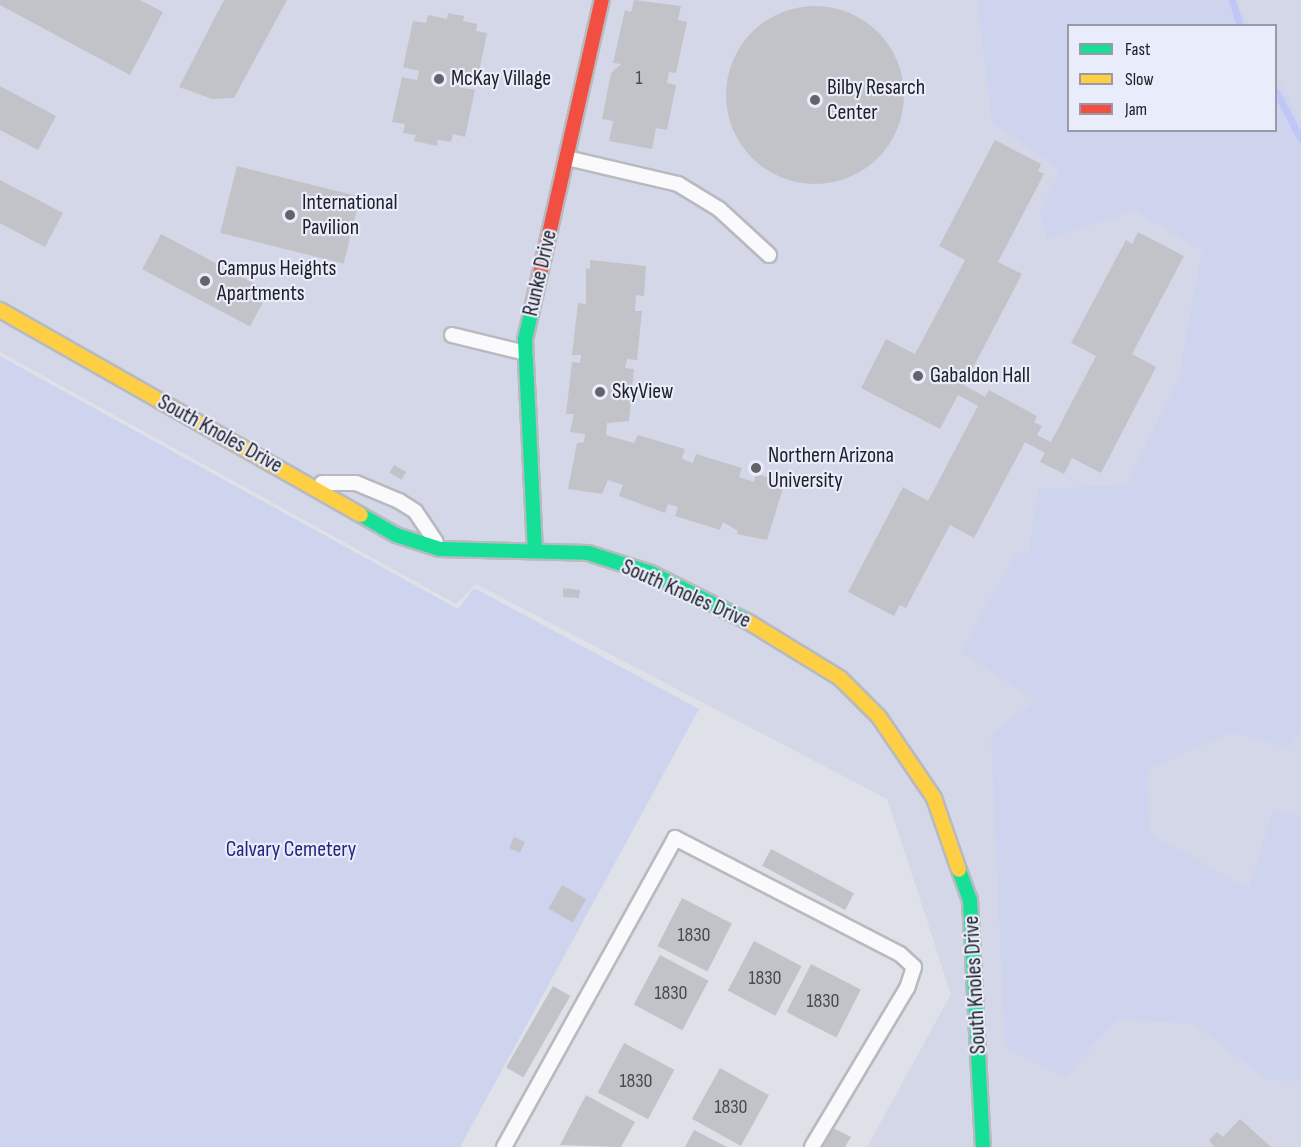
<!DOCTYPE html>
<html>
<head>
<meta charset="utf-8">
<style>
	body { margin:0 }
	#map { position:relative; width:1301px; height:1147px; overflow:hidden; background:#dfe1e9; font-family:"Sofia Sans Condensed",sans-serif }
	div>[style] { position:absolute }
	.built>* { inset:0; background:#d4d7e7 }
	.green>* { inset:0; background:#ced3ee }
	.stream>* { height:7px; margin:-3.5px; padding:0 3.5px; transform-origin:3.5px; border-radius:3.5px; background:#bec7f6 }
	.building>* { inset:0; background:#c2c3c9; transform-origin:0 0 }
	.round { border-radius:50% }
	.roads { filter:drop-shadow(2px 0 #b8bac0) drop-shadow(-2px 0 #b8bac0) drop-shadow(0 2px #b8bac0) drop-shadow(0 -2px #b8bac0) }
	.lane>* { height:14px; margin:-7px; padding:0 7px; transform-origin:7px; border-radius:7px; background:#fafafc }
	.fast>* { height:14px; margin:-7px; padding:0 7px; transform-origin:7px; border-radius:7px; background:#16e098 }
	.slow>* { height:14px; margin:-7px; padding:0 7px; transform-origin:7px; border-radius:7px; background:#ffcf43 }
	.jam>* { height:14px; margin:-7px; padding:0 7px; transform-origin:7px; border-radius:7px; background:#f24e42 }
	.dots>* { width:16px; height:16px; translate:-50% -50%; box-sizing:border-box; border:3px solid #e8ecfb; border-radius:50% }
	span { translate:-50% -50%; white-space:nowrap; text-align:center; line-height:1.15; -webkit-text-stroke:4.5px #e8ecfb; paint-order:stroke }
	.number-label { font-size:20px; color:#484a4f }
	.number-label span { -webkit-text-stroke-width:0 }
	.poi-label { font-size:22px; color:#202126 }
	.left { translate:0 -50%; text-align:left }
	.street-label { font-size:22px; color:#202126 }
	.park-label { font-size:22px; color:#27247d }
	.legend { position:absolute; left:1067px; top:24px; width:210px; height:108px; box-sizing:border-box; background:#e8ecfb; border:2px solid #989ba6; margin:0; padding:8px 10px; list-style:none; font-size:18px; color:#202126 }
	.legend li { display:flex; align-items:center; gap:12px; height:30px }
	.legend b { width:30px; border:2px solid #989ba6 }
</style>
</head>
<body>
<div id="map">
	<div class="built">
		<div style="clip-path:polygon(evenodd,0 0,1301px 0,1301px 1147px,867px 1147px,951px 994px,887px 799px,476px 584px,456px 604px,0 352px,0 0,1068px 26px,1276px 26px,1276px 130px,1068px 130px,1068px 26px)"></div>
	</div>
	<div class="green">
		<div style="clip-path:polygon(977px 0,1235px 0,1249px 25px,1068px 26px,1068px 130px,1276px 130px,1276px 74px,1301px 121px,1301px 732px,1288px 748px,1231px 732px,1148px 770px,1149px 833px,1249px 889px,1273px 810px,1301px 816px,1301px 1081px,1268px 1080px,1194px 1024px,1118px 1019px,1064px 1077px,1005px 1048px,991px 735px,1035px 701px,961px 652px,1016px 552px,1029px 552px,1038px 489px,1127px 485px,1179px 376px,1202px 251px,1135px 211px,1047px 239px,1040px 213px,1060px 170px,992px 122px)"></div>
		<div style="clip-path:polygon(0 356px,458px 609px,474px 588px,699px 709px,460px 1147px,0 1147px)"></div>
	</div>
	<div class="stream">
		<div style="left:1232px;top:0;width:27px;rotate:73deg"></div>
		<div style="left:1276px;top:92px;width:53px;rotate:62deg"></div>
	</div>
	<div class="building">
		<div style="clip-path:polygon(0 0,140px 0,163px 12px,130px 75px,0 5px)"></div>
		<div style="clip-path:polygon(224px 0,287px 0,234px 98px,212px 99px,179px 87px)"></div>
		<div style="clip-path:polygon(634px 0,681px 6px,678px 20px,687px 22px,676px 73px,669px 72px,667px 83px,676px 85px,667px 130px,656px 128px,652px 149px,609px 141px,613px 121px,602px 119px,611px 73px,621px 64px,613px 63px,625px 10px,631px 12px)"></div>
		<div class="round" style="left:726px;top:6px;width:178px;height:178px"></div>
		<div style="clip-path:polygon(448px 13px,464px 16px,463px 21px,477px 24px,476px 31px,487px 33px,477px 81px,460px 77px,459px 87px,475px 90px,465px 137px,453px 134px,451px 142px,438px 140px,437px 146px,414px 141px,416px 135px,403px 133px,405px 124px,392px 122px,402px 77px,417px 80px,419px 71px,403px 67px,413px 21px,426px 23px,428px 15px,447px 19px)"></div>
		<div style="clip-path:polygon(0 86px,56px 116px,38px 150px,0 130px)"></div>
		<div style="clip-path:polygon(995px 140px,1041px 164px,1038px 171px,1044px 174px,998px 262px,1022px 274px,964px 385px,985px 397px,989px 390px,1037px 416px,1034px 422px,1042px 426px,1037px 435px,1051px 442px,1096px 356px,1071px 343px,1126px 240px,1132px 244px,1138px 232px,1184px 256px,1132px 354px,1156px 367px,1101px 473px,1072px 458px,1064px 474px,1040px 462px,1045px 453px,1025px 442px,974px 538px,950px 525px,906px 608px,900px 605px,894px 616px,848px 592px,903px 487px,928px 501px,978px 406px,958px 395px,940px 429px,861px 388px,886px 339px,915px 354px,965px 260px,939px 246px)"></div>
		<div style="left:237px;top:166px;width:127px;height:69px;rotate:14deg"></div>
		<div style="clip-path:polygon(0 180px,63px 213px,45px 247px,0 223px)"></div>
		<div style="left:161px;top:234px;width:122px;height:40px;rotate:28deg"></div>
		<div style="clip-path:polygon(590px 260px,646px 266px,644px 296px,636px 295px,635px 311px,642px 311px,637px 360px,627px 359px,625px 368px,634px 369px,629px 421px,607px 423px,606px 435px,634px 443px,638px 435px,685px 449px,682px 459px,693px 463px,696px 454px,742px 468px,739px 477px,754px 482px,756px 474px,777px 480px,775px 485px,783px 488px,767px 540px,737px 534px,738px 531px,723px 522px,720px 530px,675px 516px,678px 507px,668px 504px,665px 513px,619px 496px,623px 485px,608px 480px,602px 494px,568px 489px,577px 443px,584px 442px,585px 434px,570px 432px,574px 414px,566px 414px,572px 362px,580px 363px,581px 355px,572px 355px,578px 303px,586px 304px,586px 268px,590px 269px)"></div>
		<div style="left:394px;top:465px;width:14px;height:9px;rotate:30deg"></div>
		<div style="clip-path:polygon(563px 588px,580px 590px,579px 598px,563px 597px)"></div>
		<div style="left:514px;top:837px;width:12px;height:12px;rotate:24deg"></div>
		<div style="left:771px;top:849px;width:94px;height:19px;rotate:28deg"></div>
		<div style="left:562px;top:885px;width:28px;height:27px;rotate:30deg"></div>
		<div style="left:682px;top:898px;width:56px;height:54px;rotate:27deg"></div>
		<div style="left:754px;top:941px;width:54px;height:56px;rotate:28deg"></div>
		<div style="left:660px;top:955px;width:55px;height:56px;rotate:28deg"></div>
		<div style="left:811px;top:964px;width:56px;height:54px;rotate:27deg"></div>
		<div style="left:553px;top:986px;width:20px;height:94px;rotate:30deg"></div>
		<div style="left:624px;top:1043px;width:57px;height:56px;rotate:28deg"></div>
		<div style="left:720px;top:1068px;width:56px;height:58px;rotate:29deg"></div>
		<div style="clip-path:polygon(586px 1095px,635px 1122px,621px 1147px,560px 1145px)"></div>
		<div style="clip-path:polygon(1240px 1119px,1271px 1147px,1214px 1147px,1209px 1140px,1217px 1132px,1223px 1137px)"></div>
		<div style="clip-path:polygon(833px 1128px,851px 1137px,845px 1147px,823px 1147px)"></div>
		<div style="clip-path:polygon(694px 1130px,727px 1147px,685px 1147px)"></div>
	</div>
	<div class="roads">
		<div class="lane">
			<div style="left:567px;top:158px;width:114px;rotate:13.2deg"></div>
			<div style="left:678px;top:184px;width:48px;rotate:31.4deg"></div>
			<div style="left:719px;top:209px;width:68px;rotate:42.6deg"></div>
			<div style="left:452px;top:335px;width:76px;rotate:13.7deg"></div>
			<div style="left:322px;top:483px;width:34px"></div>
			<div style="left:356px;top:483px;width:47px;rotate:22.7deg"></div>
			<div style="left:399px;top:501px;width:19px;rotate:32deg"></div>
			<div style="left:415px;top:511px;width:37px;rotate:56deg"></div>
			<div style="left:504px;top:1147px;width:353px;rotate:-61deg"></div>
			<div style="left:675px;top:838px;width:253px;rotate:27.3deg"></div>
			<div style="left:900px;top:954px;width:19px;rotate:43deg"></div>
			<div style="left:914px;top:967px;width:22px;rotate:108deg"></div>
			<div style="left:907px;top:988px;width:185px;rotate:120.9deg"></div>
		</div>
		<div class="fast">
			<div style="left:533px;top:305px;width:36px;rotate:103deg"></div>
			<div style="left:525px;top:340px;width:211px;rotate:87.3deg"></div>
			<div style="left:361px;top:515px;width:40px;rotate:29.7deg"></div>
			<div style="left:396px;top:535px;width:46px;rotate:17.7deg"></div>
			<div style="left:440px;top:549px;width:148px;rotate:1.5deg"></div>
			<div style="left:588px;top:553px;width:66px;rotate:17.6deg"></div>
			<div style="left:651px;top:573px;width:107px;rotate:26.6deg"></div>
			<div style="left:959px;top:870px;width:32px;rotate:70deg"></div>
			<div style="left:970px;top:900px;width:247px;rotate:87deg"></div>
		</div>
		<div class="slow">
			<div style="left:0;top:310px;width:415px;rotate:29.6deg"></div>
			<div style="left:747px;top:621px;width:109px;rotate:31.5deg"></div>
			<div style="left:840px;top:678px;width:55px;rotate:45deg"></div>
			<div style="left:879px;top:717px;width:98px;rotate:55.8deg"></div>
			<div style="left:934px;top:798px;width:76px;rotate:70.9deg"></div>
		</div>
		<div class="jam">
			<div style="left:533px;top:305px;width:313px;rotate:-77.3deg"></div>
		</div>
	</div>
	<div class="dots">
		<div style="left:439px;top:79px;background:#63646a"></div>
		<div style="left:815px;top:100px;background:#63646a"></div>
		<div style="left:290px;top:215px;background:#63646a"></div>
		<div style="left:205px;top:281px;background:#63646a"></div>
		<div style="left:918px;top:376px;background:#63646a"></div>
		<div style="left:600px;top:392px;background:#63646a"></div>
		<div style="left:756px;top:468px;background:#63646a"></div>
	</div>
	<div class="number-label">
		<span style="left:639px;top:78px">1</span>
		<span style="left:694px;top:935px">1830</span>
		<span style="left:765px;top:978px">1830</span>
		<span style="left:671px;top:993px">1830</span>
		<span style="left:823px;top:1001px">1830</span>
		<span style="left:636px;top:1081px">1830</span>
		<span style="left:731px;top:1107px">1830</span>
	</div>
	<div class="poi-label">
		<span class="left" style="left:451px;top:79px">McKay Village</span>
		<span class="left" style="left:827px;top:100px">Bilby Resarch<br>Center</span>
		<span class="left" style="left:302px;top:215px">International<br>Pavilion</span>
		<span class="left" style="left:217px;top:281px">Campus Heights<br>Apartments</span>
		<span class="left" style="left:930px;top:376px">Gabaldon Hall</span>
		<span class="left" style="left:612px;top:392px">SkyView</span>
		<span class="left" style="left:768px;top:468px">Northern Arizona<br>University</span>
	</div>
	<div class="street-label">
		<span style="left:540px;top:273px;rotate:-77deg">Runke Drive</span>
		<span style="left:220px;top:434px;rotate:29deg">South Knoles Drive</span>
		<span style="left:686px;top:594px;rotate:24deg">South Knoles Drive</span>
		<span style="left:975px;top:985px;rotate:-93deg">South Knoles Drive</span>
	</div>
	<div class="park-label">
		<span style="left:291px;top:850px">Calvary Cemetery</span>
	</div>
	<ul class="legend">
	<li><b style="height:8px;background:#16e098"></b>Fast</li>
	<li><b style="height:8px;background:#ffcf43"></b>Slow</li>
	<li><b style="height:8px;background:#f24e42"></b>Jam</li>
	</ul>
</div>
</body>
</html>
